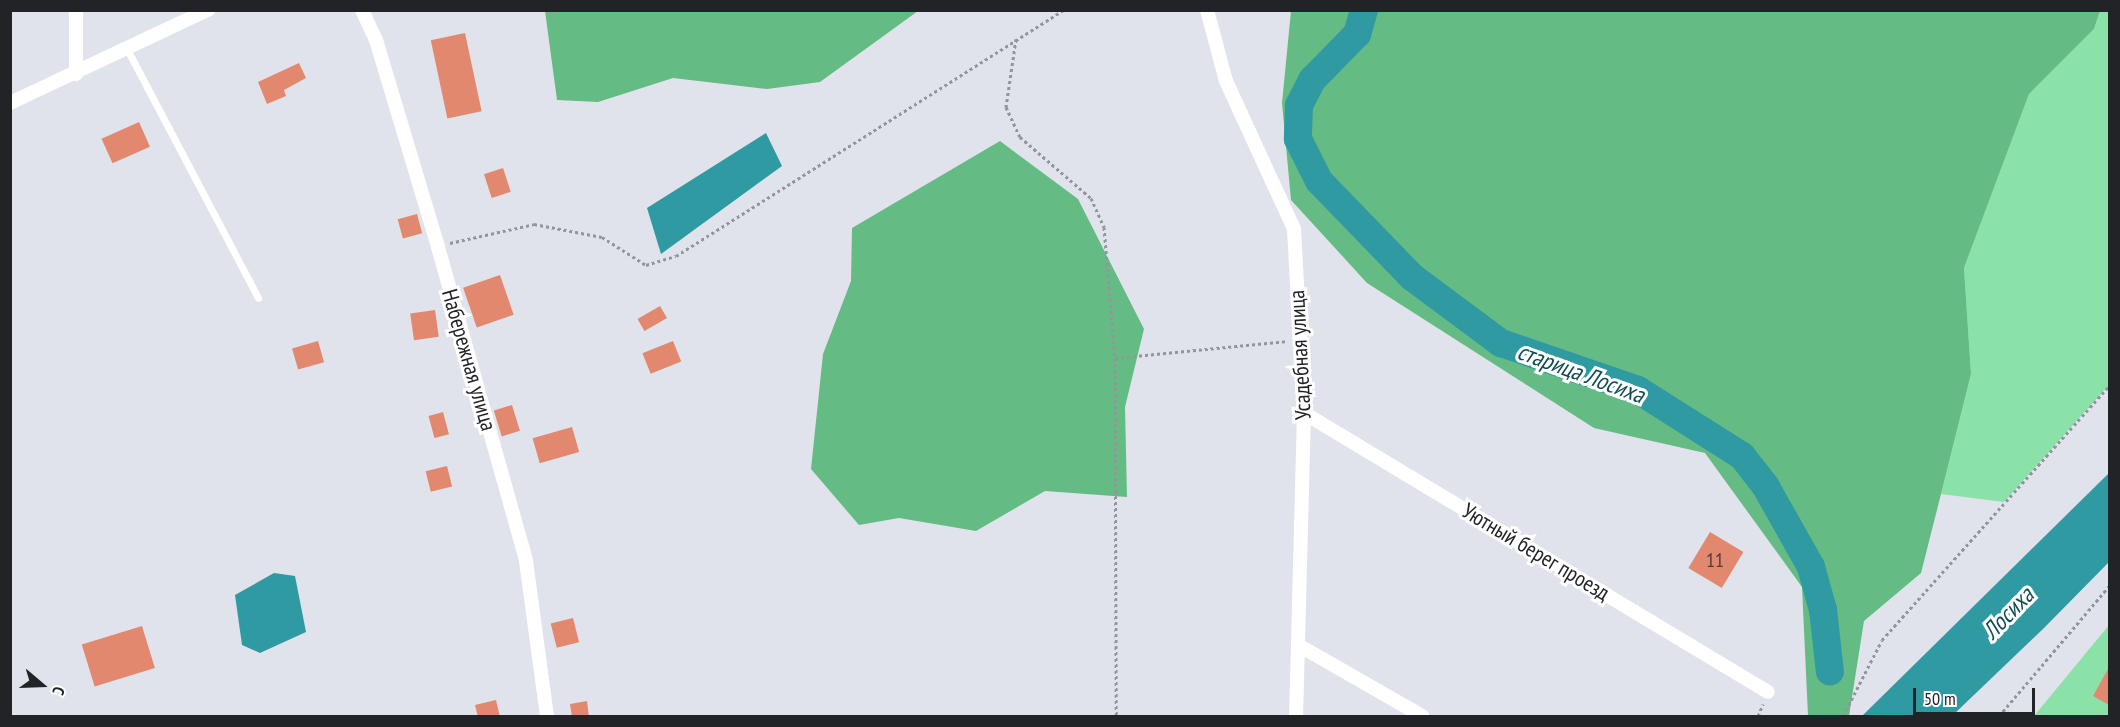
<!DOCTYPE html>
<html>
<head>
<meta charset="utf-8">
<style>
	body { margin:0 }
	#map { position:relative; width:2120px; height:727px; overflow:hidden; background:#e0e3eb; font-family:"PT Sans Narrow",sans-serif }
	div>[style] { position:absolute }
	.green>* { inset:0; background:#8be2a9 }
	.forest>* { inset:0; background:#64bb84 }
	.water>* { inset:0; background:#309aa3 }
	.river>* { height:28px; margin:-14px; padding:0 14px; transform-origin:14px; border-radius:14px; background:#309aa3 }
	.building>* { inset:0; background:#e2886e; transform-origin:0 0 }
	.path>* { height:3px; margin-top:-1.5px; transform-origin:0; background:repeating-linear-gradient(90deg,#93959b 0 3px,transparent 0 6px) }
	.service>* { height:7px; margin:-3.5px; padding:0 3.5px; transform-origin:3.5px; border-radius:3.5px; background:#fff }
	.minor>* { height:14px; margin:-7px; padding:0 7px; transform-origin:7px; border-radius:7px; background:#fff }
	span { translate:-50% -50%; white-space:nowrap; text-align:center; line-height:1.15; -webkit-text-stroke:6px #fff; paint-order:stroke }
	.number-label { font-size:20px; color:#523c38 }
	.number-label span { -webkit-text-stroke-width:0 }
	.street-label { font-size:22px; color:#222326 }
	.water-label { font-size:24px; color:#104c51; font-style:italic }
	.frame { position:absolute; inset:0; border:12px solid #222326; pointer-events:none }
	.north { position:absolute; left:12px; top:655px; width:60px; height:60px; -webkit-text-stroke:4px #fff; paint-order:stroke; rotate:109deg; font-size:16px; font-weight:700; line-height:24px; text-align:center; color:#222326 }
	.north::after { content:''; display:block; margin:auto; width:21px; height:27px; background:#222326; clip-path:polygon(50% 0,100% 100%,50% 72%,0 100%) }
	.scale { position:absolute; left:1913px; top:688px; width:122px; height:27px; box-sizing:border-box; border:3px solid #222326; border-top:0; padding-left:8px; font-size:18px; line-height:21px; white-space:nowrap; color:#222326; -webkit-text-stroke:4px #fff; paint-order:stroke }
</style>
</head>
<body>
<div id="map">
	<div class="green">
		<div style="clip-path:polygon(2100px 11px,2109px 11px,2109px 385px,2004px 502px,1941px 494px,1971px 374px,1964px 268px,2029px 94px,2094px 29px)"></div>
		<div style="clip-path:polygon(2109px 625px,2109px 716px,2034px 716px)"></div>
	</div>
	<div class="forest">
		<div style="clip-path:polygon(545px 11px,545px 10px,918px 11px,820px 82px,767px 89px,673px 78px,598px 102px,557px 100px)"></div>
		<div style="clip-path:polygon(1291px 11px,2100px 11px,2094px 29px,2029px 94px,1964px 268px,1971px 374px,1941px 494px,1921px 573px,1864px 621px,1849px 716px,1808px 716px,1802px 587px,1705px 453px,1594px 428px,1367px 283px,1291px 200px,1282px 103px)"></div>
		<div style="clip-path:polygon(1000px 141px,1078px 199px,1144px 329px,1125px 407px,1127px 497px,1045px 491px,976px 531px,899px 518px,859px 525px,811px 469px,823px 354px,851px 281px,852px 228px)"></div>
	</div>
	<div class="water">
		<div style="clip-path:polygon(766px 133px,782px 166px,661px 254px,647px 208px)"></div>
		<div style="clip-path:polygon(2109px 473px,2109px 562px,2043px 629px,1952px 716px,1862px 716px)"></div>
		<div style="clip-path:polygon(274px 573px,295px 576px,306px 632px,260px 653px,242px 645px,235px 595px)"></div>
	</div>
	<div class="river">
		<div style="left:1364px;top:10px;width:25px;rotate:106deg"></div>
		<div style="left:1357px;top:34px;width:64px;rotate:134.4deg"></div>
		<div style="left:1312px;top:80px;width:28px;rotate:117deg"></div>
		<div style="left:1299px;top:105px;width:34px;rotate:92deg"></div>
		<div style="left:1298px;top:139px;width:47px;rotate:63.4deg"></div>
		<div style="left:1319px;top:181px;width:134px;rotate:45.9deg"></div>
		<div style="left:1412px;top:277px;width:111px;rotate:36.6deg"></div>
		<div style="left:1501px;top:343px;width:145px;rotate:18.9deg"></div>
		<div style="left:1638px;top:390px;width:123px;rotate:32.4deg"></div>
		<div style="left:1742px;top:456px;width:39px;rotate:52deg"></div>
		<div style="left:1766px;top:487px;width:92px;rotate:60.6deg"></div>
		<div style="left:1811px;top:567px;width:45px;rotate:74.4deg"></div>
		<div style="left:1823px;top:610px;width:62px;rotate:83.6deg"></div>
	</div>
	<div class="building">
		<div style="left:465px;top:33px;width:80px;height:35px;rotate:78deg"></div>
		<div style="clip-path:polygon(299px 63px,306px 78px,284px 90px,286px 96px,267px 104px,258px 82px)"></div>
		<div style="left:139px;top:122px;width:27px;height:41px;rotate:66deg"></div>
		<div style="left:503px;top:168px;width:25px;height:20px;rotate:72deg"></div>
		<div style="left:417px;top:214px;width:20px;height:20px;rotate:75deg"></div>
		<div style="left:500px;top:275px;width:42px;height:39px;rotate:71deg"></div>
		<div style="left:660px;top:306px;width:14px;height:26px;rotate:60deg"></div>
		<div style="left:435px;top:310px;width:27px;height:25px;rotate:82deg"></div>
		<div style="left:318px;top:341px;width:22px;height:27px;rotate:74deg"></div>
		<div style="left:673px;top:341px;width:22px;height:33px;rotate:68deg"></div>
		<div style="left:512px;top:405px;width:27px;height:19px;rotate:73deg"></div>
		<div style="left:443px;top:412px;width:23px;height:15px;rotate:75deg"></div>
		<div style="left:572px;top:427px;width:26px;height:41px;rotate:74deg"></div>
		<div style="left:447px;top:466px;width:21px;height:22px;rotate:76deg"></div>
		<div style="left:1710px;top:532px;width:39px;height:42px;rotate:31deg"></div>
		<div style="left:573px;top:618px;width:25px;height:23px;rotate:76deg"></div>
		<div style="left:142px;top:626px;width:44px;height:63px;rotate:73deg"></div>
		<div style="clip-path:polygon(2109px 667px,2109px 705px,2093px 696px)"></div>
		<div style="clip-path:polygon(496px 700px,500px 717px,478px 717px,475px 705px)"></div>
		<div style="clip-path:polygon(587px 701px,589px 717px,572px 717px,570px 704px)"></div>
	</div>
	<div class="path">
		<div style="left:1016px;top:39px;width:69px;rotate:98.4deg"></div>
		<div style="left:1006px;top:107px;width:33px;rotate:65deg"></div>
		<div style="left:1020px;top:137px;width:94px;rotate:40.7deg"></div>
		<div style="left:1091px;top:198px;width:32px;rotate:66deg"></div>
		<div style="left:1104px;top:227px;width:131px;rotate:85.2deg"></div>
		<div style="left:1115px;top:358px;width:358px;rotate:89.8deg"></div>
		<div style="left:450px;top:243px;width:86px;rotate:-12.7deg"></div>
		<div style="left:534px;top:224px;width:69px;rotate:10.8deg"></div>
		<div style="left:602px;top:237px;width:52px;rotate:32.5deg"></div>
		<div style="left:646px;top:265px;width:31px;rotate:-17deg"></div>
		<div style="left:676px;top:256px;width:459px;rotate:-32.4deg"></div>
		<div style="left:1115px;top:358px;width:173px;rotate:-5.6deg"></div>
		<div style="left:1758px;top:716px;width:13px;rotate:-67deg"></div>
		<div style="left:1843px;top:716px;width:85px;rotate:-62.8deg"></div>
		<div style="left:1882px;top:640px;width:342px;rotate:-48.2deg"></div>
		<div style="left:1999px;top:716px;width:172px;rotate:-49.7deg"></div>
	</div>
	<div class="service">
		<div style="left:128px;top:51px;width:279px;rotate:62.2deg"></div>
	</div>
	<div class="minor">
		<div style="left:362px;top:10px;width:33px;rotate:65deg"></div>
		<div style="left:376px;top:40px;width:216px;rotate:73.3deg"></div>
		<div style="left:438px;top:247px;width:326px;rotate:74.3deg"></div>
		<div style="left:526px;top:561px;width:156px;rotate:82.3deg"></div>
		<div style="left:1207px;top:10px;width:73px;rotate:75deg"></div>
		<div style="left:1226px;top:81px;width:163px;rotate:65.3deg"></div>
		<div style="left:1294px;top:229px;width:184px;rotate:86.9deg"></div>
		<div style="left:1304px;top:413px;width:303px;rotate:91.5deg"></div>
		<div style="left:76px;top:74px;width:64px;rotate:-90deg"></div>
		<div style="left:10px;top:103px;width:219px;rotate:-25.2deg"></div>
		<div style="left:1304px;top:413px;width:541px;rotate:31.02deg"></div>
		<div style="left:1300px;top:646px;width:141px;rotate:29.8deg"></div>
	</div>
	<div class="number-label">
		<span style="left:1715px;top:560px">11</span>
	</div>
	<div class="street-label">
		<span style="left:1300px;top:355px;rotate:-93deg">Усадебная улица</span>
		<span style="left:469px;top:360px;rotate:74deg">Набережная улица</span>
		<span style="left:1536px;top:552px;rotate:31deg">Уютный берег проезд</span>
	</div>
	<div class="water-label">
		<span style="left:1581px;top:373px;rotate:20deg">старица Лосиха</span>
		<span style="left:2008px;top:613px;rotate:-46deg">Лосиха</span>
	</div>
	<div class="frame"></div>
	<div class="north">С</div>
	<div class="scale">50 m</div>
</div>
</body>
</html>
